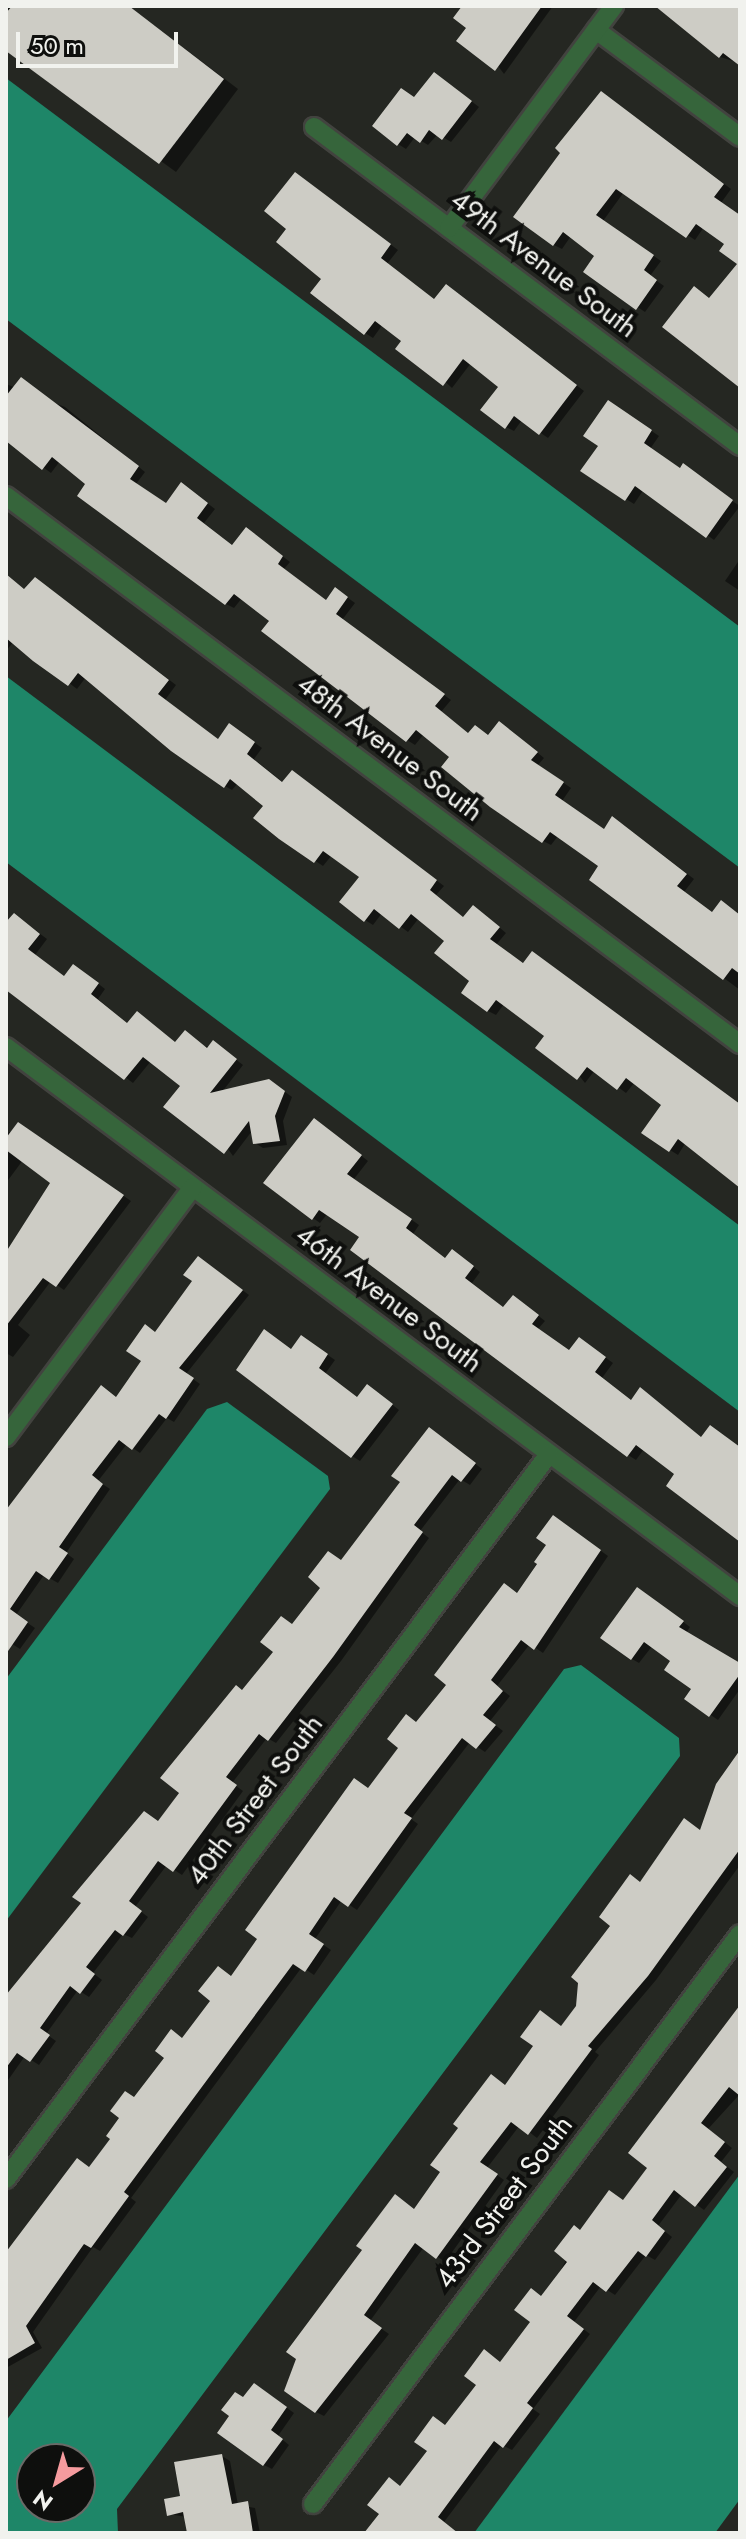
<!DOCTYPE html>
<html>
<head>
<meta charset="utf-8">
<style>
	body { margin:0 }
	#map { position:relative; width:746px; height:2539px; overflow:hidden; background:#252722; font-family:Jost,sans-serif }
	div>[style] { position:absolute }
	.water>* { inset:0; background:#1e8668 }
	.shadow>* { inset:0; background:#0007 }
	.building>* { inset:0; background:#cdccc5 }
	.roads { filter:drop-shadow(2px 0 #42433f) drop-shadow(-2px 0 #42433f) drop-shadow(0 2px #42433f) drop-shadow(0 -2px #42433f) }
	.street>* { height:18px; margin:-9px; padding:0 9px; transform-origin:9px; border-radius:9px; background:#36653b }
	span { translate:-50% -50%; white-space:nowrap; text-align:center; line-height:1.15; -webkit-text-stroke:8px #0e0f0d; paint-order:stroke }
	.street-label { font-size:28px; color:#f1f2ee }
	.frame { position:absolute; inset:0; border:8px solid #f1f2ee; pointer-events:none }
	.north { position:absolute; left:16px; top:2443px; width:80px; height:80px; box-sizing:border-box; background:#0e0f0d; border:2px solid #696a67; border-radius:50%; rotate:217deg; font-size:22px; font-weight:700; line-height:32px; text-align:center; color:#f1f2ee }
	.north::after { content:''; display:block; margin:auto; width:28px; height:36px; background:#f59b9e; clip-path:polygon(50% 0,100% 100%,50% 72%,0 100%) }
	.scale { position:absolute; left:16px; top:32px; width:162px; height:36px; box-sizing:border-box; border:4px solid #f1f2ee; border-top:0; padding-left:10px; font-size:24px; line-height:28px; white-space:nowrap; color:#f1f2ee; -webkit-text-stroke:6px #0e0f0d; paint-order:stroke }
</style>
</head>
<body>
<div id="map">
	<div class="water">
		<div style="clip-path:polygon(6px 78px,740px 627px,740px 868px,6px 319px)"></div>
		<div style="clip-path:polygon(6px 676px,740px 1226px,740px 1412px,6px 862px)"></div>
		<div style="clip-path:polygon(227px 1402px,328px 1476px,330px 1489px,6px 1921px,6px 1679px,207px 1409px)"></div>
		<div style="clip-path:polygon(evenodd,581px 1665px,679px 1738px,680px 1756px,117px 2509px,118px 2533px,6px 2533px,6px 2421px,564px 1669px,581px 1665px,80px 2459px,80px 2507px,32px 2507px,32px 2459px,80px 2459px)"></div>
		<div style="clip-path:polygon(740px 2174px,740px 2499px,715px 2533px,474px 2533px)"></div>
	</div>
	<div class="shadow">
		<div style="clip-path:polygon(6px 6px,129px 6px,238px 89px,176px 172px,6px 48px)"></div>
		<div style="clip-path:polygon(464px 6px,553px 6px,504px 74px,469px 27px)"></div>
		<div style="clip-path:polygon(658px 6px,740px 6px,740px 63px,720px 57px)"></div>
		<div style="clip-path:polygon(442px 79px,479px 107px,451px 142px,438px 134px,428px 145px,415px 137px,406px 149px,398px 144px,415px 99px)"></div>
		<div style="clip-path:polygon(610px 98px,731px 189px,721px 203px,740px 215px,740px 383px,711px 300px,739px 263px,727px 243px,704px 227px,695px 240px,624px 192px,603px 221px,661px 261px,650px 276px,664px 286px,645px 312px,585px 272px,597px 255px,571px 236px,562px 249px,554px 245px)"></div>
		<div style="clip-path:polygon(303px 179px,398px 250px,387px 264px,435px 301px,454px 291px,584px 391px,548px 438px,522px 420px,514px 431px,506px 427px,500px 386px,471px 363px,452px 388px,383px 324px,373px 338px,365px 333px,289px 229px)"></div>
		<div style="clip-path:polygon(6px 384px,65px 407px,145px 472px,136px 484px,167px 505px,190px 490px,215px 509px,204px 523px,233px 546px,254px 534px,290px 562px,284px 569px,327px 602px,344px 595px,355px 603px,342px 620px,451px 700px,441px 712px,470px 735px,489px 736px,508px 728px,544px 758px,538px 765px,571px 788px,562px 801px,605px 831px,621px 823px,694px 879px,684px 892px,713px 914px,740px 916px,740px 990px,591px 879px,601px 866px,558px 836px,551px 845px,543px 841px,424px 734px,415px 745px,407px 740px,242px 598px,234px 608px,226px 604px,79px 496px,88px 484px,60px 461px,51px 473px,6px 440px)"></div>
		<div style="clip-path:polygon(616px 407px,659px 436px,650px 449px,740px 506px,714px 540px,644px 489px,634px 504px,626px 499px,600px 446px)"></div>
		<div style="clip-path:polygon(740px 559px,740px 591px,725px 581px)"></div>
		<div style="clip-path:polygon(11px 580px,26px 590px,43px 584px,176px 685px,165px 700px,219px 741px,237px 730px,262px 748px,254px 759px,284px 783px,300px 777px,444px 886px,436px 895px,464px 918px,481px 912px,506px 933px,496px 945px,740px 1105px,740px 1184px,686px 1142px,678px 1155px,670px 1150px,664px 1104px,635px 1082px,626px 1093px,595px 1070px,585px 1083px,547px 1035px,504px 1004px,496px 1015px,488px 1011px,447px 940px,419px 918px,408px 932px,382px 913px,373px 925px,365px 920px,362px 876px,332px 855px,323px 866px,280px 837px,266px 805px,238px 783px,232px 790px,225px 786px,86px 677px,77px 689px,14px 641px,6px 651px,6px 582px)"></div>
		<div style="clip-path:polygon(15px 915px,47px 939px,35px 955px,65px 978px,82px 971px,105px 989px,98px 999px,129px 1025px,176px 1043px,221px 1048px,243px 1065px,222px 1092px,277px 1086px,292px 1097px,283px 1121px,287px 1145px,263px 1148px,255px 1143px,252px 1131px,233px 1156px,183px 1086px,151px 1061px,133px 1083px,6px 987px,6px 926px)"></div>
		<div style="clip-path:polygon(322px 1125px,368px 1161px,354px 1179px,419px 1225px,413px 1234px,446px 1260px,460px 1256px,480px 1272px,472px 1283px,505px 1309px,521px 1302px,545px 1321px,538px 1329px,570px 1352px,587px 1344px,613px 1363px,602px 1378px,632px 1402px,702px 1439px,740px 1448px,740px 1538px,677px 1473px,644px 1449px,636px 1460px,628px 1455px,353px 1250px,362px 1237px,328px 1213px,320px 1223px,313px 1218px)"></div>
		<div style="clip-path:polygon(26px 1129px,131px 1201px,64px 1290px,51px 1281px,18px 1325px,30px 1335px,13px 1357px,6px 1353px,6px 1255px,53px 1183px,23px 1160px,6px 1183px,6px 1133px)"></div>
		<div style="clip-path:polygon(206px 1263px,249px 1295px,186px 1374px,200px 1384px,174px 1422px,167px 1418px,140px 1453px,127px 1444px,98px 1481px,110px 1489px,66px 1553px,74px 1559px,58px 1583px,44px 1575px,16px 1615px,35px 1628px,20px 1649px,6px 1640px,6px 1511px,101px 1388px,117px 1399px)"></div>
		<div style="clip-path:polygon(309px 1342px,335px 1360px,325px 1374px,358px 1399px,375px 1391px,399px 1410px,360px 1461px,352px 1456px,292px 1351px)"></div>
		<div style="clip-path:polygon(437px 1434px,482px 1469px,470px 1485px,460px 1479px,420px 1531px,429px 1538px,341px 1661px,276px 1743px,267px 1738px,232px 1783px,243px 1791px,182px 1875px,167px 1865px,135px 1907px,148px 1917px,132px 1938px,123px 1934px,93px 1973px,102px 1980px,89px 1997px,78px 1990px,46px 2034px,56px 2041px,39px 2065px,25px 2056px,6px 2083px,6px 1998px,159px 1823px,244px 1692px)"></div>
		<div style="clip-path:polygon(561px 1522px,608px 1556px,543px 1653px,530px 1644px,497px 1686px,510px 1696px,490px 1721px,503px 1731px,485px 1752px,470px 1742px,411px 1819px,418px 1824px,357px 1910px,342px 1900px,315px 1939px,331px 1950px,314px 1975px,302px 1967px,131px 2198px,136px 2202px,100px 2251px,93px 2247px,33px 2332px,42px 2348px,6px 2368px,6px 2283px,113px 2138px,135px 2099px,232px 1978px,518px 1595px)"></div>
		<div style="clip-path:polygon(646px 1594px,690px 1627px,686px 1633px,740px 1666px,740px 1689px,718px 1720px,686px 1698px,693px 1689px,673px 1661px,653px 1645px,639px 1663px,632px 1659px)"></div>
		<div style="clip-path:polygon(740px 1756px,740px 1865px,656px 1980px,595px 2052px,599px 2055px,537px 2138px,520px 2125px,487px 2168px,504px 2180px,445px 2262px,424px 2247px,370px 2321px,389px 2334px,324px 2416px,316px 2412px,415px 2211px,506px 2087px,578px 2007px,641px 1884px,702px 1832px)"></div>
		<div style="clip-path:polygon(740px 2011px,740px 2094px,708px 2129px,732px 2148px,721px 2162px,734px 2172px,704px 2210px,682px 2194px,658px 2226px,672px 2237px,655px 2260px,646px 2255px,615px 2295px,601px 2286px,574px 2322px,590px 2334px,533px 2409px,540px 2414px,512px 2450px,502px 2445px,444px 2522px,457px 2533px,366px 2533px,533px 2322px,581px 2232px,625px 2202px,650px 2167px)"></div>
		<div style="clip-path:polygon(262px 2390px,294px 2413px,278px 2436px,289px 2445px,272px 2469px,264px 2465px,244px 2399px)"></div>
		<div style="clip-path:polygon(222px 2456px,230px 2461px,238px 2505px,255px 2508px,260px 2533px,189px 2533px,186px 2517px,169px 2514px)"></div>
	</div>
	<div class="building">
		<div style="clip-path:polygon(12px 6px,129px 6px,224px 79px,159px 164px,6px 51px,6px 13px)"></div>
		<div style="clip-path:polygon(462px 6px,542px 6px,495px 71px,456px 41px,466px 28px,453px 18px)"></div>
		<div style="clip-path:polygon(655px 6px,740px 6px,740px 66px,723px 53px,719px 58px)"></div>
		<div style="clip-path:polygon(434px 72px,472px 101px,442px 140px,429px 130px,420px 143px,407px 133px,397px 146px,372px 126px,401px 88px,414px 97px)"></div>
		<div style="clip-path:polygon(601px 91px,724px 184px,714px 197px,740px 215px,740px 388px,662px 327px,694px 286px,709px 298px,737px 264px,719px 251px,724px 244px,696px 224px,686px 238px,616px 189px,596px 215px,654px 255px,644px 270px,657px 280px,636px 310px,583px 272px,594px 256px,563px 232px,553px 246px,513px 217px,560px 153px,555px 148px)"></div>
		<div style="clip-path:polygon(295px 172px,391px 244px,381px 258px,434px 299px,446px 284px,577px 385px,539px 435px,514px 416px,505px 429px,480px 410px,498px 387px,463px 359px,443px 386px,395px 349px,401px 341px,375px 321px,364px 335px,310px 293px,321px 279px,276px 242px,286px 229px,264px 211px)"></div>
		<div style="clip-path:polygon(21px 377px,139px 466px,130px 479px,166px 503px,181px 482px,208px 503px,197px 518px,232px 545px,246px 527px,283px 556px,278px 564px,326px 600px,335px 587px,348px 597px,336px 614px,445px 694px,435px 706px,468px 733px,475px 725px,488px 735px,499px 721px,538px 752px,531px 760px,564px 782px,555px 795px,604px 829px,612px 816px,687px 874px,677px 886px,712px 912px,721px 900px,740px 915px,740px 974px,732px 968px,723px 980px,589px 880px,598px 866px,550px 832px,542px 843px,490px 807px,441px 767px,449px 757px,416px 730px,406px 742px,261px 631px,269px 621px,234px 594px,225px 605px,77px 496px,85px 484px,52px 457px,42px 470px,6px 441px,6px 396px)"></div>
		<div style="clip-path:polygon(608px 400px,652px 430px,644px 443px,680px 468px,683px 463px,733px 500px,706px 538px,635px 486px,625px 501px,580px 471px,598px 446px,583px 436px)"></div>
		<div style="clip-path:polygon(6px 574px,24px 589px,35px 577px,169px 680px,158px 694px,218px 739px,229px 723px,255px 742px,247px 754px,282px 782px,292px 770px,437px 880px,430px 890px,463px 917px,473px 905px,500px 927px,490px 939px,523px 963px,532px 951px,740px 1104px,740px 1188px,678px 1139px,669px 1152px,641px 1133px,661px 1105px,626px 1078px,617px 1090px,587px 1067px,577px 1080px,535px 1048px,544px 1036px,496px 1000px,487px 1012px,461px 993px,469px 981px,434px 953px,444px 941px,411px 914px,399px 929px,374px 909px,364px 922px,339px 902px,359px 877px,323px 851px,314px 863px,279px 839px,253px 818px,263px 806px,230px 779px,224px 788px,171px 751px,78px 673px,68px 686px,33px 661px,6px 638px)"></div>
		<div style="clip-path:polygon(14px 913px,40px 934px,28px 949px,64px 976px,73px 964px,99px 983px,91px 994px,127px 1023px,137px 1011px,175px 1042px,185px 1030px,207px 1048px,213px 1040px,237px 1059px,210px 1093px,269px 1079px,285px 1091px,275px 1116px,280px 1141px,253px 1144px,249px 1121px,224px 1154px,163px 1107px,180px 1086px,143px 1057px,124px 1080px,6px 990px,6px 922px)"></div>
		<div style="clip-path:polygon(314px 1118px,362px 1155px,347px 1174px,412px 1219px,406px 1228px,445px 1258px,452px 1249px,474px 1266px,465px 1278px,503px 1307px,513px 1295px,539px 1315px,532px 1324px,569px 1350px,579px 1337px,606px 1357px,595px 1372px,631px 1400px,640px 1387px,701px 1437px,710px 1425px,740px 1447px,740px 1542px,666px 1486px,674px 1474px,636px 1445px,627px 1457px,350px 1250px,359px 1237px,319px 1210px,312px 1220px,263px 1183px)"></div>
		<div style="clip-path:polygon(18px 1122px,124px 1195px,56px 1287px,43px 1278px,6px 1326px,6px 1252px,50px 1183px,6px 1150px,6px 1138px)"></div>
		<div style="clip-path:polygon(198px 1256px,243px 1290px,179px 1368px,194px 1378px,166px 1419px,159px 1414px,132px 1450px,119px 1440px,92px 1475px,103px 1484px,59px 1547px,68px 1553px,49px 1580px,36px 1571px,10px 1609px,28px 1622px,6px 1654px,6px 1510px,101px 1385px,116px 1397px,141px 1361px,126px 1351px,145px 1324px,155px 1332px,192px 1281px,183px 1275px)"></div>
		<div style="clip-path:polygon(264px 1329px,291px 1349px,301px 1335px,328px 1354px,319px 1368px,357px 1397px,367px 1384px,393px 1404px,351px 1458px,236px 1370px)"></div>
		<div style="clip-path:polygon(429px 1427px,476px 1463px,461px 1482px,452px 1475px,414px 1525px,423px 1532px,333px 1657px,268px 1741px,259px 1734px,226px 1777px,237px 1785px,173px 1872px,158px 1861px,129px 1901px,142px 1911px,123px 1936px,115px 1930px,86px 1967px,95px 1974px,80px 1994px,70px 1986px,40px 2028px,50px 2035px,30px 2062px,17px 2053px,6px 2068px,6px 1995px,81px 1903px,72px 1897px,144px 1811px,158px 1821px,179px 1793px,160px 1778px,236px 1685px,242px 1690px,273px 1652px,260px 1642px,281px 1616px,292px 1624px,320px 1588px,308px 1577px,328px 1551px,341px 1560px,400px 1482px,391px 1476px)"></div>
		<div style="clip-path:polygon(553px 1515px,601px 1550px,534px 1650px,521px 1640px,491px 1680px,503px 1691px,483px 1715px,496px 1725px,476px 1749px,462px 1738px,404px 1813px,412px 1818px,348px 1907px,334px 1897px,309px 1934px,324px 1944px,305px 1972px,293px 1964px,124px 2192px,129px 2196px,91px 2248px,84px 2244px,26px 2326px,35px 2343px,6px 2360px,6px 2252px,77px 2158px,89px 2167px,110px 2139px,106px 2136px,119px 2118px,110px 2111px,125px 2091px,134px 2097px,164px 2058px,155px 2051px,171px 2029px,182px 2038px,210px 2001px,198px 1991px,218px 1966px,231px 1976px,257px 1939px,245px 1930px,354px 1778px,368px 1788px,398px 1748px,387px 1739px,406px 1714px,416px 1722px,446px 1685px,434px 1675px,504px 1583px,517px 1593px,537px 1564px,534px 1562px,546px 1545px,536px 1538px)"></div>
		<div style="clip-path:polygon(637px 1587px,684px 1621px,679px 1627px,740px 1663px,740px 1674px,709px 1717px,684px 1699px,691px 1689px,664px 1670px,670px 1661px,644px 1642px,631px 1660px,600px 1638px)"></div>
		<div style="clip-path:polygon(740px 1750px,740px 1849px,648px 1976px,588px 2046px,592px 2049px,528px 2135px,511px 2122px,480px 2162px,498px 2174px,436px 2259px,415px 2243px,364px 2315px,382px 2328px,315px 2413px,284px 2391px,296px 2359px,286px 2352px,362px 2250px,356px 2246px,395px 2194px,414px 2209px,440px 2172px,430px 2165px,458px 2128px,453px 2124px,491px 2074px,505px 2085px,533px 2046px,520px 2037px,540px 2010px,561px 2026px,576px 2006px,578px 1983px,571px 1977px,610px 1926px,599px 1917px,630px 1874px,640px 1882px,684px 1818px,700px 1830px,716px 1784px)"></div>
		<div style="clip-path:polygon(740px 2005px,740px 2096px,729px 2087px,701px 2123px,725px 2142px,714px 2156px,727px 2167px,695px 2207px,674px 2190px,652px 2220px,665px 2231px,646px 2257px,638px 2251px,606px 2292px,593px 2282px,567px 2316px,584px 2329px,527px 2403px,533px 2408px,503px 2448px,494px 2441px,438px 2517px,458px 2533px,364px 2533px,379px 2514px,367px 2505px,389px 2477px,400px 2486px,427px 2451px,414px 2442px,433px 2416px,445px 2425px,476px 2385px,464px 2376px,484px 2349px,500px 2362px,530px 2322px,514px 2310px,531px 2288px,541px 2296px,567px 2262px,554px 2251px,574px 2225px,580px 2230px,609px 2190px,623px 2200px,647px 2168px,628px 2153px)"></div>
		<div style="clip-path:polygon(254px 2383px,287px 2407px,271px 2430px,283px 2439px,263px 2466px,217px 2433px,229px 2416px,221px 2410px,235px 2392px,243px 2397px)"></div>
		<div style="clip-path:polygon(222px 2454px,232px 2504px,248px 2501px,253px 2533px,187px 2533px,183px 2512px,167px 2516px,164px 2499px,180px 2496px,174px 2462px)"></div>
	</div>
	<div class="roads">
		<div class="street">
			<div style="left:596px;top:30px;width:179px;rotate:36.6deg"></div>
			<div style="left:314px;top:127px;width:532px;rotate:36.83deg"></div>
			<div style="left:449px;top:228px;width:277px;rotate:-53.4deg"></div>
			<div style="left:6px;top:496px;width:916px;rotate:36.74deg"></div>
			<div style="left:6px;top:1047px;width:917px;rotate:36.79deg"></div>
			<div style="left:6px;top:1437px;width:312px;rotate:-53.2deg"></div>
			<div style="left:6px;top:2179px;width:906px;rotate:-53.17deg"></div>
			<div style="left:313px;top:2504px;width:712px;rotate:-53.16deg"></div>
		</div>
	</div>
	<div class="street-label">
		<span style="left:544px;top:264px;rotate:37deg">49th Avenue South</span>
		<span style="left:390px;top:748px;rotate:37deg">48th Avenue South</span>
		<span style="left:389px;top:1299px;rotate:37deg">46th Avenue South</span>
		<span style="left:255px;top:1800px;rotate:-53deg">40th Street South</span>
		<span style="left:504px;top:2202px;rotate:-53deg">43rd Street South</span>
	</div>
	<div class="frame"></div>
	<div class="north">N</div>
	<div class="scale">50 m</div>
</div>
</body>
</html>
